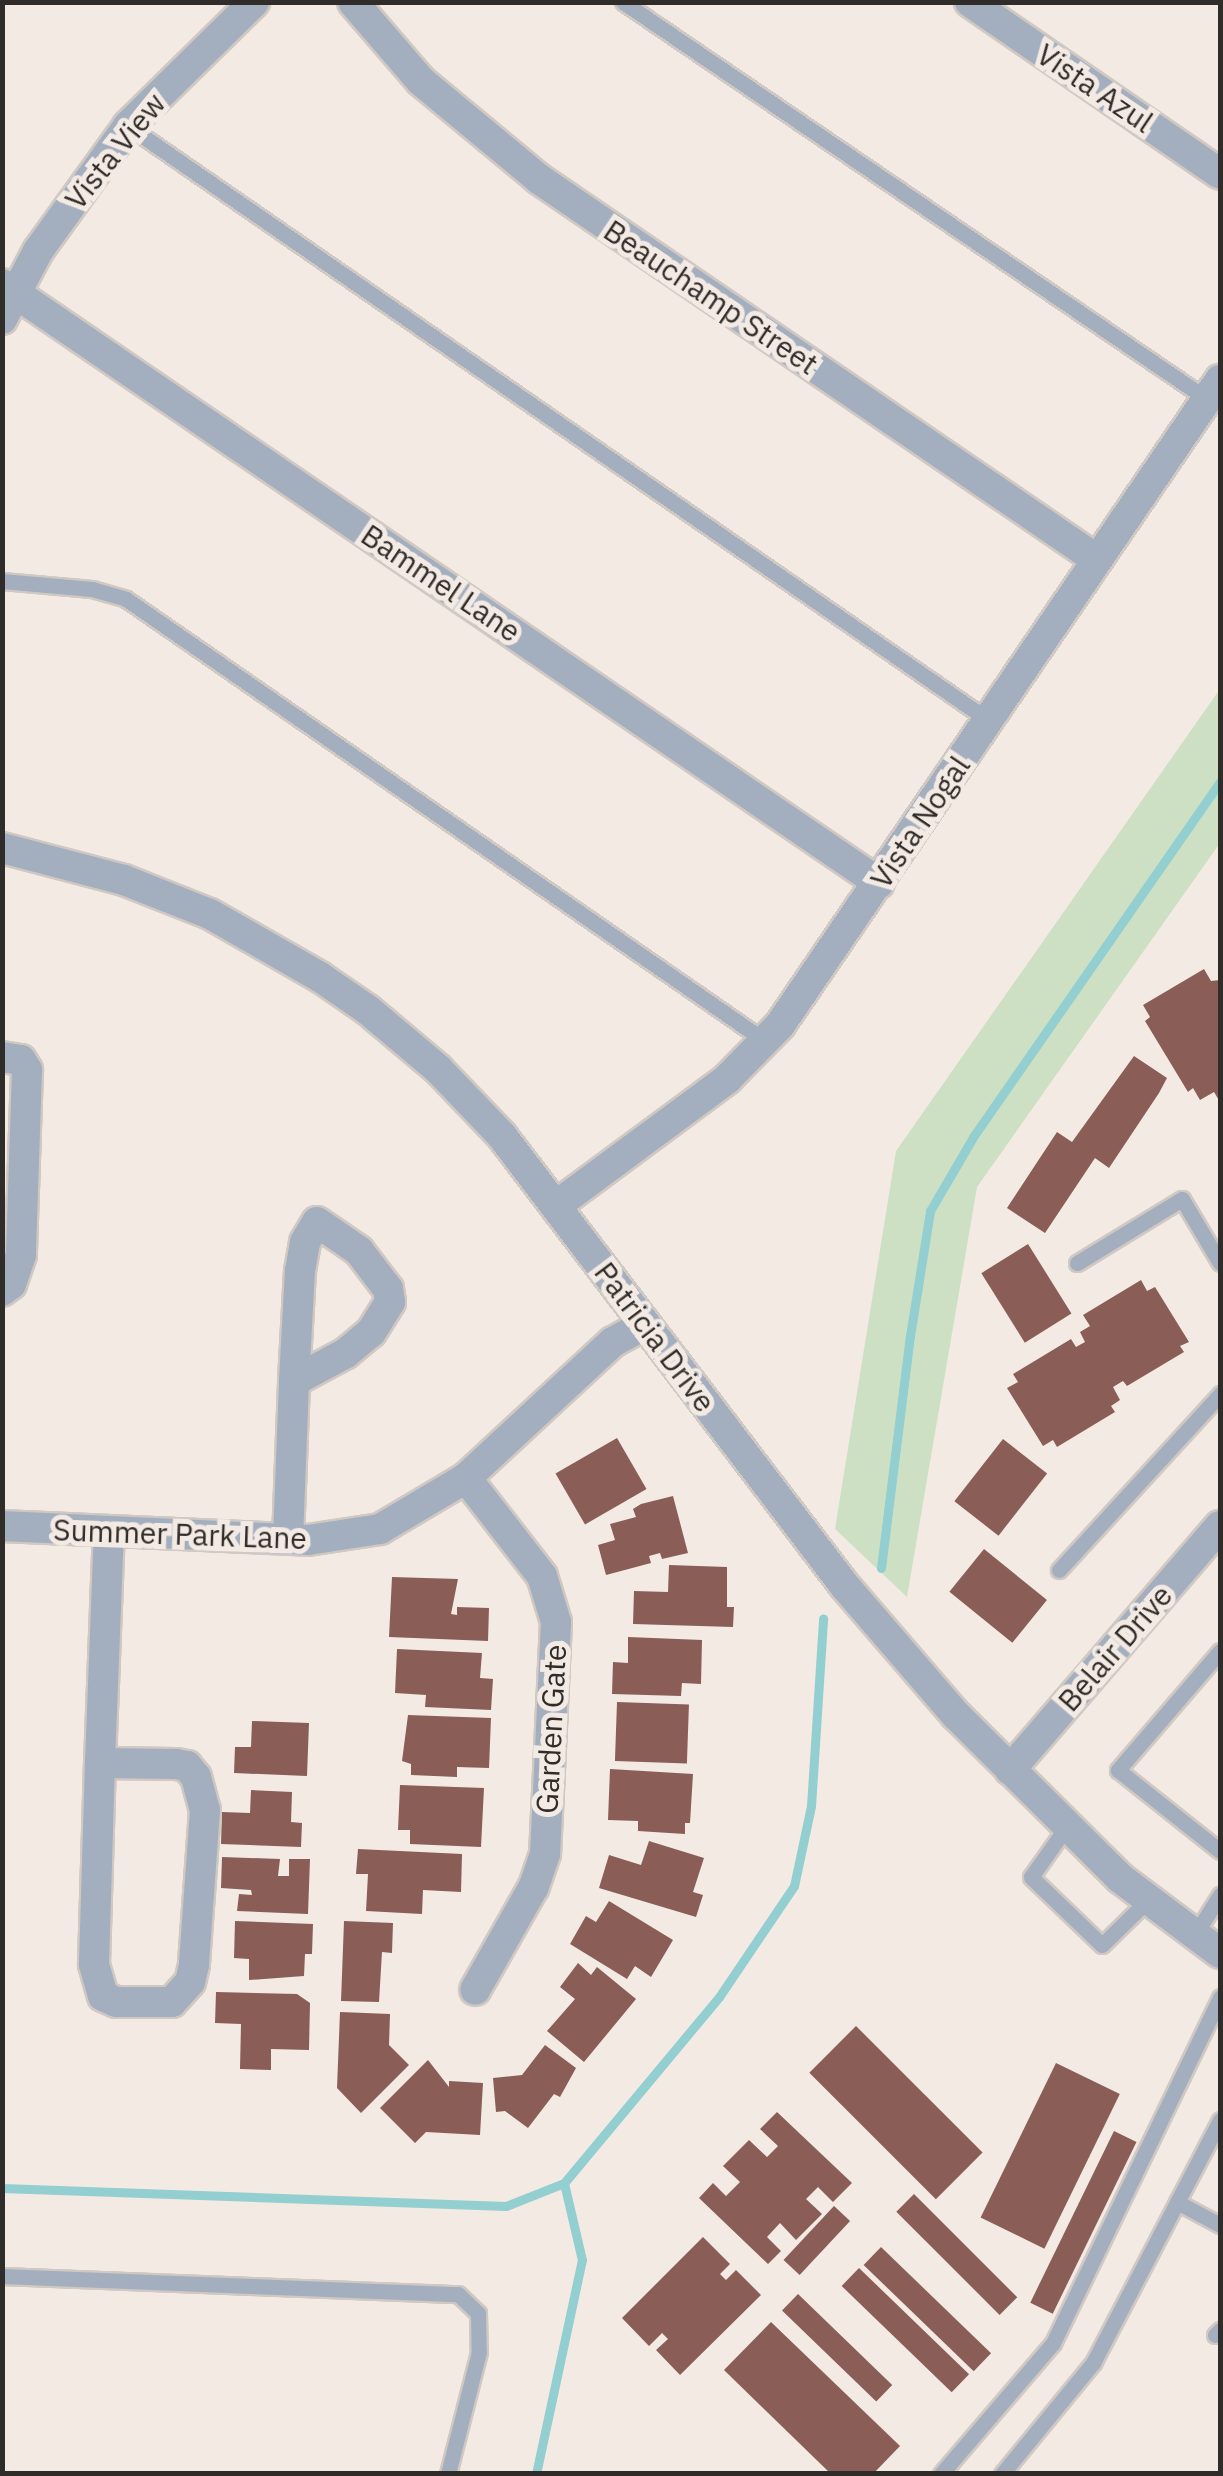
<!DOCTYPE html>
<html>
<head>
<meta charset="utf-8">
<style>
	body { margin:0 }
	#map { position:relative; width:1223px; height:2476px; overflow:hidden; background:#f3eae3; font-family:"IBM Plex Sans",sans-serif }
	div>[style] { position:absolute }
	.green>* { inset:0; background:#cde0c3 }
	.stream>* { height:9px; margin:-4.5px; padding:0 4.5px; transform-origin:4.5px; border-radius:4.5px; background:#93ced1 }
	.building>* { inset:0; background:#8a5d57; transform-origin:0 0 }
	.roads { filter:drop-shadow(2px 0 #d0c8c2) drop-shadow(-2px 0 #d0c8c2) drop-shadow(0 2px #d0c8c2) drop-shadow(0 -2px #d0c8c2) }
	.service>* { height:15px; margin:-7.5px; padding:0 7.5px; transform-origin:7.5px; border-radius:7.5px; background:#a3aebf }
	.minor>* { height:30px; margin:-15px; padding:0 15px; transform-origin:15px; border-radius:15px; background:#a3aebf }
	.tertiary>* { height:30px; margin:-15px; padding:0 15px; transform-origin:15px; border-radius:15px; background:#a3aebf }
	span { translate:-50% -50%; white-space:nowrap; text-align:center; line-height:1.15; -webkit-text-stroke:10px #f3eae3; paint-order:stroke }
	.street-label { font-size:30px; color:#302c2a }
	.frame { position:absolute; inset:0; border:5px solid #302c2a; pointer-events:none }
</style>
</head>
<body>
<div id="map">
	<div class="green">
		<div style="clip-path:polygon(1220px 689px,1220px 843px,977px 1187px,907px 1597px,835px 1529px,896px 1151px)"></div>
	</div>
	<div class="stream">
		<div style="left:881px;top:1568px;width:234px;rotate:-82.9deg"></div>
		<div style="left:910px;top:1336px;width:127px;rotate:-80.9deg"></div>
		<div style="left:930px;top:1211px;width:86px;rotate:-59.8deg"></div>
		<div style="left:973px;top:1137px;width:432px;rotate:-55.2deg"></div>
		<div style="left:2px;top:2188px;width:504px;rotate:2.05deg"></div>
		<div style="left:506px;top:2206px;width:62px;rotate:-21.6deg"></div>
		<div style="left:564px;top:2183px;width:242px;rotate:-50.2deg"></div>
		<div style="left:719px;top:1997px;width:134px;rotate:-56deg"></div>
		<div style="left:794px;top:1886px;width:82px;rotate:-78deg"></div>
		<div style="left:811px;top:1806px;width:188px;rotate:-86.3deg"></div>
		<div style="left:536px;top:2474px;width:219px;rotate:-77.9deg"></div>
		<div style="left:582px;top:2260px;width:79px;rotate:-103.2deg"></div>
	</div>
	<div class="building">
		<div style="clip-path:polygon(1204px 969px,1211px 981px,1220px 980px,1220px 1102px,1214px 1092px,1200px 1100px,1193px 1088px,1188px 1092px,1145px 1021px,1150px 1017px,1143px 1005px)"></div>
		<div style="clip-path:polygon(1134px 1056px,1167px 1078px,1159px 1093px,1109px 1168px,1095px 1158px,1045px 1233px,1007px 1208px,1057px 1132px,1072px 1142px)"></div>
		<div style="left:1028px;top:1244px;width:82px;height:55px;rotate:58deg"></div>
		<div style="clip-path:polygon(1141px 1280px,1147px 1291px,1155px 1287px,1189px 1342px,1180px 1346px,1184px 1352px,1127px 1386px,1123px 1381px,1113px 1387px,1120px 1400px,1111px 1406px,1115px 1412px,1057px 1447px,1053px 1440px,1043px 1446px,1007px 1388px,1018px 1382px,1013px 1374px,1071px 1339px,1076px 1347px,1085px 1342px,1080px 1332px,1090px 1326px,1083px 1315px)"></div>
		<div style="left:617px;top:1438px;width:59px;height:71px;rotate:60deg"></div>
		<div style="left:1003px;top:1439px;width:56px;height:79px;rotate:38deg"></div>
		<div style="clip-path:polygon(673px 1496px,688px 1553px,662px 1559px,660px 1553px,649px 1556px,651px 1563px,606px 1575px,598px 1545px,615px 1540px,610px 1524px,636px 1517px,633px 1509px,641px 1504px)"></div>
		<div style="left:984px;top:1549px;width:81px;height:55px;rotate:39deg"></div>
		<div style="clip-path:polygon(669px 1565px,727px 1567px,727px 1607px,734px 1607px,733px 1627px,633px 1624px,634px 1591px,668px 1592px)"></div>
		<div style="clip-path:polygon(392px 1577px,458px 1579px,451px 1614px,457px 1615px,457px 1607px,489px 1608px,488px 1641px,389px 1637px)"></div>
		<div style="clip-path:polygon(628px 1637px,702px 1640px,701px 1684px,682px 1683px,681px 1696px,612px 1694px,613px 1662px,628px 1663px)"></div>
		<div style="clip-path:polygon(397px 1649px,482px 1653px,480px 1678px,493px 1679px,491px 1710px,425px 1707px,426px 1695px,395px 1693px)"></div>
		<div style="left:617px;top:1702px;width:72px;height:59px;rotate:2deg"></div>
		<div style="clip-path:polygon(408px 1715px,491px 1718px,489px 1768px,457px 1767px,457px 1777px,411px 1775px,411px 1764px,402px 1761px)"></div>
		<div style="clip-path:polygon(252px 1721px,309px 1723px,307px 1776px,234px 1773px,235px 1747px,251px 1747px)"></div>
		<div style="clip-path:polygon(610px 1769px,693px 1774px,690px 1823px,685px 1823px,685px 1834px,638px 1831px,638px 1821px,608px 1820px)"></div>
		<div style="clip-path:polygon(400px 1785px,484px 1788px,481px 1847px,410px 1844px,410px 1830px,398px 1830px)"></div>
		<div style="clip-path:polygon(251px 1790px,292px 1792px,291px 1822px,302px 1823px,301px 1847px,221px 1844px,222px 1812px,250px 1813px)"></div>
		<div style="clip-path:polygon(649px 1841px,704px 1858px,693px 1892px,703px 1895px,696px 1917px,599px 1888px,609px 1855px,641px 1865px)"></div>
		<div style="clip-path:polygon(358px 1849px,462px 1854px,461px 1892px,423px 1890px,422px 1914px,366px 1911px,368px 1874px,356px 1874px)"></div>
		<div style="clip-path:polygon(222px 1857px,280px 1859px,278px 1876px,289px 1876px,289px 1859px,310px 1859px,308px 1914px,237px 1911px,239px 1894px,252px 1895px,251px 1890px,221px 1888px)"></div>
		<div style="clip-path:polygon(609px 1901px,673px 1940px,651px 1977px,635px 1966px,627px 1979px,570px 1944px,586px 1916px,596px 1922px)"></div>
		<div style="clip-path:polygon(235px 1921px,313px 1924px,312px 1954px,305px 1954px,304px 1976px,249px 1980px,249px 1959px,234px 1958px)"></div>
		<div style="clip-path:polygon(344px 1921px,393px 1923px,392px 1953px,382px 1952px,379px 2002px,341px 2001px)"></div>
		<div style="clip-path:polygon(578px 1963px,591px 1975px,597px 1967px,636px 1999px,584px 2062px,547px 2031px,575px 1999px,560px 1987px)"></div>
		<div style="clip-path:polygon(216px 1992px,297px 1994px,310px 2003px,309px 2050px,271px 2049px,271px 2070px,240px 2069px,241px 2024px,215px 2023px)"></div>
		<div style="clip-path:polygon(340px 2012px,390px 2014px,389px 2045px,409px 2065px,361px 2113px,337px 2088px)"></div>
		<div style="left:856px;top:2026px;width:179px;height:66px;rotate:45deg"></div>
		<div style="clip-path:polygon(545px 2045px,576px 2068px,560px 2097px,554px 2094px,528px 2128px,505px 2111px,496px 2112px,493px 2078px,522px 2075px)"></div>
		<div style="clip-path:polygon(428px 2060px,449px 2087px,449px 2081px,483px 2083px,480px 2135px,426px 2132px,415px 2143px,380px 2108px)"></div>
		<div style="left:1056px;top:2063px;width:71px;height:172px;rotate:26deg"></div>
		<div style="clip-path:polygon(777px 2112px,852px 2183px,833px 2202px,818px 2187px,806px 2199px,822px 2214px,796px 2240px,780px 2223px,767px 2237px,781px 2251px,768px 2264px,699px 2198px,713px 2183px,726px 2196px,740px 2182px,723px 2166px,749px 2140px,767px 2157px,778px 2146px,760px 2129px)"></div>
		<div style="left:1114px;top:2131px;width:25px;height:191px;rotate:26deg"></div>
		<div style="left:914px;top:2194px;width:146px;height:25px;rotate:45deg"></div>
		<div style="left:834px;top:2206px;width:22px;height:74px;rotate:43deg"></div>
		<div style="clip-path:polygon(703px 2237px,730px 2264px,720px 2274px,726px 2280px,736px 2270px,761px 2295px,680px 2375px,656px 2350px,668px 2339px,662px 2333px,649px 2346px,622px 2318px)"></div>
		<div style="left:881px;top:2247px;width:153px;height:25px;rotate:44deg"></div>
		<div style="left:859px;top:2268px;width:153px;height:25px;rotate:44deg"></div>
		<div style="left:798px;top:2294px;width:131px;height:23px;rotate:44deg"></div>
		<div style="clip-path:polygon(771px 2322px,900px 2446px,873px 2474px,831px 2474px,724px 2370px)"></div>
	</div>
	<div class="roads">
		<div class="service">
			<div style="left:623px;top:2px;width:706px;rotate:34.21deg"></div>
			<div style="left:128px;top:126px;width:1045px;rotate:34.63deg"></div>
			<div style="left:2px;top:581px;width:90px;rotate:5.1deg"></div>
			<div style="left:92px;top:589px;width:35px;rotate:16deg"></div>
			<div style="left:126px;top:599px;width:777px;rotate:34.67deg"></div>
			<div style="left:1077px;top:1263px;width:123px;rotate:-31.4deg"></div>
			<div style="left:1182px;top:1199px;width:74px;rotate:59.3deg"></div>
			<div style="left:1059px;top:1570px;width:239px;rotate:-47.5deg"></div>
			<div style="left:1220px;top:1651px;width:157px;rotate:130.6deg"></div>
			<div style="left:1118px;top:1770px;width:130px;rotate:38.5deg"></div>
			<div style="left:1067px;top:1826px;width:62px;rotate:125.2deg"></div>
			<div style="left:1031px;top:1877px;width:98px;rotate:43.8deg"></div>
			<div style="left:1102px;top:1945px;width:64px;rotate:-44.4deg"></div>
			<div style="left:1194px;top:1936px;width:49px;rotate:-57.6deg"></div>
			<div style="left:1177px;top:2202px;width:49px;rotate:28.1deg"></div>
			<div style="left:2px;top:2276px;width:456px;rotate:2.3deg"></div>
			<div style="left:458px;top:2294px;width:28px;rotate:44deg"></div>
			<div style="left:478px;top:2313px;width:39px;rotate:89deg"></div>
			<div style="left:479px;top:2352px;width:126px;rotate:104.3deg"></div>
			<div style="left:1215px;top:2335px;width:7px;rotate:-45deg"></div>
			<div style="left:941px;top:2474px;width:172px;rotate:-49.5deg"></div>
			<div style="left:1053px;top:2343px;width:384px;rotate:-64.2deg"></div>
			<div style="left:1002px;top:2474px;width:144px;rotate:-50.7deg"></div>
			<div style="left:1093px;top:2363px;width:274px;rotate:-62.4deg"></div>
		</div>
		<div class="minor">
			<div style="left:353px;top:2px;width:104px;rotate:49.3deg"></div>
			<div style="left:421px;top:81px;width:153px;rotate:39.7deg"></div>
			<div style="left:539px;top:179px;width:674px;rotate:34.3deg"></div>
			<div style="left:970px;top:2px;width:303px;rotate:34.5deg"></div>
			<div style="left:2px;top:284px;width:1062px;rotate:34.33deg"></div>
			<div style="left:2px;top:1057px;width:19px;rotate:9deg"></div>
			<div style="left:21px;top:1060px;width:12px;rotate:59deg"></div>
			<div style="left:27px;top:1070px;width:185px;rotate:91.9deg"></div>
			<div style="left:21px;top:1255px;width:31px;rotate:109deg"></div>
			<div style="left:11px;top:1284px;width:11px;rotate:142deg"></div>
			<div style="left:557px;top:1205px;width:212px;rotate:-36.5deg"></div>
			<div style="left:727px;top:1079px;width:76px;rotate:-45.5deg"></div>
			<div style="left:780px;top:1025px;width:781px;rotate:-55.7deg"></div>
			<div style="left:466px;top:1478px;width:124px;rotate:52.2deg"></div>
			<div style="left:542px;top:1576px;width:48px;rotate:73.1deg"></div>
			<div style="left:556px;top:1622px;width:232px;rotate:92.7deg"></div>
			<div style="left:545px;top:1854px;width:36px;rotate:109deg"></div>
			<div style="left:533px;top:1888px;width:117px;rotate:119.6deg"></div>
			<div style="left:2px;top:1526px;width:306px;rotate:2.6deg"></div>
			<div style="left:308px;top:1540px;width:73px;rotate:-8.7deg"></div>
			<div style="left:380px;top:1529px;width:100px;rotate:-30.7deg"></div>
			<div style="left:466px;top:1478px;width:200px;rotate:-42.8deg"></div>
			<div style="left:613px;top:1342px;width:35px;rotate:-29deg"></div>
			<div style="left:288px;top:1539px;width:158px;rotate:-87.8deg"></div>
			<div style="left:294px;top:1381px;width:110px;rotate:-86.9deg"></div>
			<div style="left:300px;top:1271px;width:29px;rotate:-80deg"></div>
			<div style="left:305px;top:1242px;width:23px;rotate:-59deg"></div>
			<div style="left:317px;top:1222px;width:51px;rotate:34.6deg"></div>
			<div style="left:359px;top:1251px;width:48px;rotate:52.7deg"></div>
			<div style="left:388px;top:1289px;width:13px;rotate:81deg"></div>
			<div style="left:390px;top:1302px;width:36px;rotate:122deg"></div>
			<div style="left:371px;top:1332px;width:33px;rotate:140deg"></div>
			<div style="left:346px;top:1353px;width:59px;rotate:151.7deg"></div>
			<div style="left:100px;top:1763px;width:76px;rotate:0.8deg"></div>
			<div style="left:176px;top:1764px;width:11px;rotate:10deg"></div>
			<div style="left:187px;top:1766px;width:14px;rotate:51deg"></div>
			<div style="left:196px;top:1777px;width:34px;rotate:75deg"></div>
			<div style="left:205px;top:1810px;width:155px;rotate:94.1deg"></div>
			<div style="left:194px;top:1965px;width:17px;rotate:103deg"></div>
			<div style="left:190px;top:1982px;width:27px;rotate:132deg"></div>
			<div style="left:172px;top:2002px;width:56px;rotate:180deg"></div>
			<div style="left:116px;top:2002px;width:14px;rotate:-155deg"></div>
			<div style="left:103px;top:1996px;width:33px;rotate:-106deg"></div>
			<div style="left:94px;top:1964px;width:201px;rotate:-88.3deg"></div>
			<div style="left:100px;top:1763px;width:231px;rotate:-87.8deg"></div>
			<div style="left:1010px;top:1770px;width:322px;rotate:-49.3deg"></div>
		</div>
		<div class="tertiary">
			<div style="left:2px;top:319px;width:77px;rotate:-62.1deg"></div>
			<div style="left:38px;top:251px;width:154px;rotate:-54.2deg"></div>
			<div style="left:128px;top:126px;width:177px;rotate:-44.5deg"></div>
			<div style="left:2px;top:848px;width:126px;rotate:14.7deg"></div>
			<div style="left:124px;top:880px;width:92px;rotate:21.6deg"></div>
			<div style="left:210px;top:914px;width:127px;rotate:29.8deg"></div>
			<div style="left:320px;top:977px;width:58px;rotate:34.5deg"></div>
			<div style="left:368px;top:1010px;width:92px;rotate:40.1deg"></div>
			<div style="left:438px;top:1069px;width:93px;rotate:46.3deg"></div>
			<div style="left:502px;top:1136px;width:564px;rotate:52.7deg"></div>
			<div style="left:844px;top:1585px;width:172px;rotate:49.3deg"></div>
			<div style="left:956px;top:1715px;width:231px;rotate:44.8deg"></div>
			<div style="left:1120px;top:1878px;width:125px;rotate:36.9deg"></div>
		</div>
	</div>
	<div class="street-label">
		<span style="left:1095px;top:88px;rotate:34deg">Vista Azul</span>
		<span style="left:115px;top:151px;rotate:-51deg">Vista View</span>
		<span style="left:711px;top:297px;rotate:34deg">Beauchamp Street</span>
		<span style="left:441px;top:583px;rotate:34deg">Bammel Lane</span>
		<span style="left:920px;top:822px;rotate:-56deg">Vista Nogal</span>
		<span style="left:655px;top:1337px;rotate:53deg">Patricia Drive</span>
		<span style="left:180px;top:1534px;rotate:2deg">Summer Park Lane</span>
		<span style="left:1115px;top:1648px;rotate:-49deg">Belair Drive</span>
		<span style="left:551px;top:1729px;rotate:-87deg">Garden Gate</span>
	</div>
	<div class="frame"></div>
</div>
</body>
</html>
